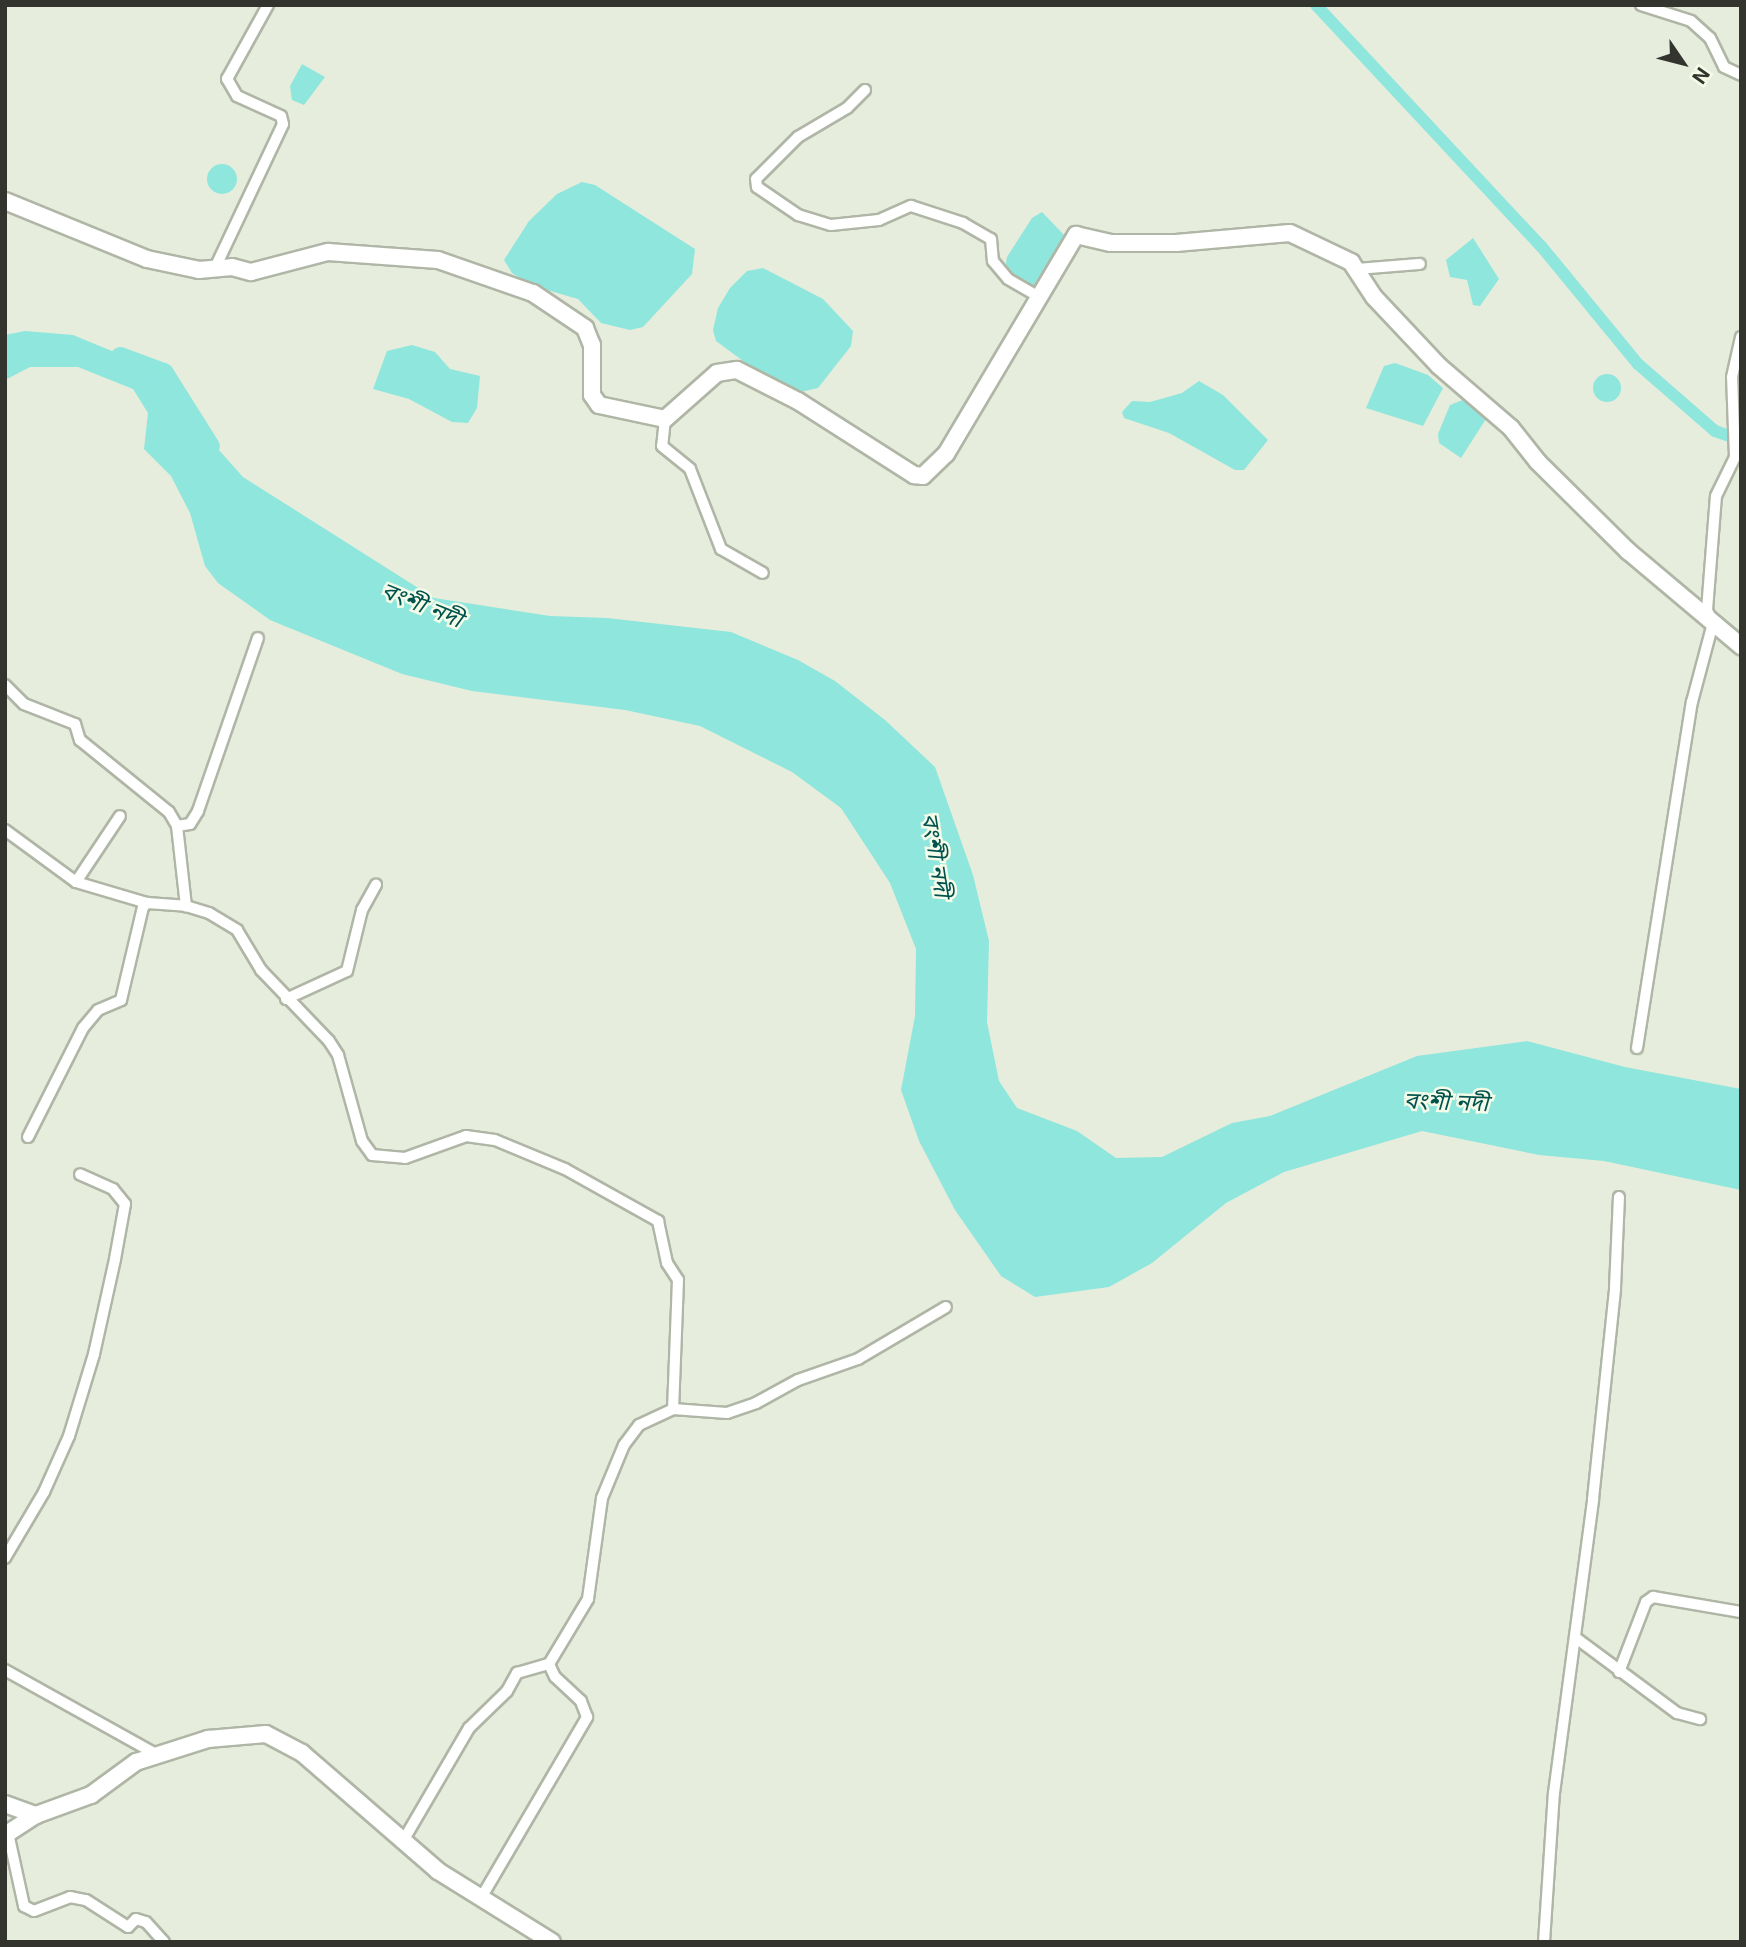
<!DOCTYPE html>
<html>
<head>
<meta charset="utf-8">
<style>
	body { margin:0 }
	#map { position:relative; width:1746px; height:1947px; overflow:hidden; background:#e7eddc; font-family:Inter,"Noto Sans Bengali",sans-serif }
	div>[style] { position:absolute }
	.water>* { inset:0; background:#8ee6dd }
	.round { border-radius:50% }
	.canal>* { height:12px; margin:-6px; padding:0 6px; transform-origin:6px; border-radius:6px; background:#8ee6dd }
	.river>* { height:21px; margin:-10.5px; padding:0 10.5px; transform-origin:10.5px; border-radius:10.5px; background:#8ee6dd }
	.roads { filter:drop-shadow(2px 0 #b0b6a6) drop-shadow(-2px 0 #b0b6a6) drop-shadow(0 2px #b0b6a6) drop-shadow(0 -2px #b0b6a6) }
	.street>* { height:10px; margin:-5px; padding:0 5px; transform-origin:5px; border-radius:5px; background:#fff }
	.secondary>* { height:16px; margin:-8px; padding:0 8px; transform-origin:8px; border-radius:8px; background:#fff }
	span { translate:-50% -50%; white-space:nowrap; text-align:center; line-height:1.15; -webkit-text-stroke:5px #f4fbe9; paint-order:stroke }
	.water-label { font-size:23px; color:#00524d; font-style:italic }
	.frame { position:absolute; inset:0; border:7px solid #32342d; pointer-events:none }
	.north { position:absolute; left:1648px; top:28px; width:70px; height:70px; -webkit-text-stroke:5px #f4fbe9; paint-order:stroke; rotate:125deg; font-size:19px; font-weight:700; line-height:28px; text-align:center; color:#32342d }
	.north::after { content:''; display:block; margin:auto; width:24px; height:32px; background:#32342d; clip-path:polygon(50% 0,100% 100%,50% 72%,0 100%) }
</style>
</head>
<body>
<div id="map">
	<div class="water">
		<div style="clip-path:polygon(302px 64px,325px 77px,304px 105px,292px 100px,290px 86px)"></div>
		<div class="round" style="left:207px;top:164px;width:30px;height:30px"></div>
		<div style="clip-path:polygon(582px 182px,595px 185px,695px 249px,692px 274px,643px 327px,630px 330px,601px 323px,578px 299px,533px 286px,512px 273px,504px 260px,529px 221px,557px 194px)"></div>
		<div style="clip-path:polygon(1042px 212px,1066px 237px,1038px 286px,1027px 286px,1005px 268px,1007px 257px,1032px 218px)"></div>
		<div style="clip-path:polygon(1473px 238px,1499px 279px,1480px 306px,1473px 305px,1467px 280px,1450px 277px,1446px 260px)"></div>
		<div style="clip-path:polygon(763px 268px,823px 299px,853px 331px,851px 346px,818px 388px,796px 393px,754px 369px,716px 341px,713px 330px,718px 308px,730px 288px,747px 271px)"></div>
		<div style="clip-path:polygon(25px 331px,73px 335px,141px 363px,243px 477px,434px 598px,550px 616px,607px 618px,731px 632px,798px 660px,835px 681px,885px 720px,935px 767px,973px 875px,989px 941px,987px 1022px,999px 1081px,1017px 1108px,1077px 1131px,1116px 1158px,1162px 1157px,1232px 1123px,1270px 1116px,1417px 1056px,1527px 1041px,1625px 1067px,1741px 1089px,1741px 1190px,1604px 1161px,1539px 1155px,1422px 1131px,1284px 1172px,1226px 1203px,1152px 1263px,1109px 1287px,1035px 1297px,1001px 1276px,955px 1210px,919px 1141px,901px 1090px,915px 1016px,916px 949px,890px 883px,841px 808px,792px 772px,700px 726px,625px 710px,472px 691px,402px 674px,270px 620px,218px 583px,205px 566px,190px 513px,171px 476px,144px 449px,148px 413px,133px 389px,78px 367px,30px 367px,5px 380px,5px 335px)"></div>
		<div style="clip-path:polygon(412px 345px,435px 352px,450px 369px,480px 376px,477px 408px,468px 423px,452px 422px,409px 399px,373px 389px,387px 351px)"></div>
		<div style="clip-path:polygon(1395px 363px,1428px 375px,1443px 388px,1423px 426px,1366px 408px,1384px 366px)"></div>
		<div class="round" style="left:1593px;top:374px;width:28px;height:28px"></div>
		<div style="clip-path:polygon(1199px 381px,1223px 395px,1268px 440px,1244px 470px,1235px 470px,1169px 433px,1124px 418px,1122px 412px,1132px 401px,1150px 402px,1182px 393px)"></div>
		<div style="clip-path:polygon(1463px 400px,1482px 410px,1486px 419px,1461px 458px,1439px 443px,1438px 434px,1450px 405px)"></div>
	</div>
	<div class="canal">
		<div style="left:1316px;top:5px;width:330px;rotate:47deg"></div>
		<div style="left:1541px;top:246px;width:153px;rotate:50.6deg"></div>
		<div style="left:1638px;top:364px;width:102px;rotate:41deg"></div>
		<div style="left:1715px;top:431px;width:28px;rotate:19deg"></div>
	</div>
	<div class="river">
		<div style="left:120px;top:357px;width:46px;rotate:20.4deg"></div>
		<div style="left:163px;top:373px;width:86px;rotate:57.8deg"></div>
	</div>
	<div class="roads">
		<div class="street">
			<div style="left:1641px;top:5px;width:52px;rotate:17.7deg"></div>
			<div style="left:1691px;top:21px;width:25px;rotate:42deg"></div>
			<div style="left:1710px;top:38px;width:32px;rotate:64deg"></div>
			<div style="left:1724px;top:67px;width:19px;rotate:25deg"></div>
			<div style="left:865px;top:90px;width:25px;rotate:135deg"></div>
			<div style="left:847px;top:108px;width:57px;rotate:149.4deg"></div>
			<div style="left:798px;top:137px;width:59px;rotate:135deg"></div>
			<div style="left:756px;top:179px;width:8px;rotate:83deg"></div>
			<div style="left:757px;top:187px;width:50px;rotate:34.3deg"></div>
			<div style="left:798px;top:215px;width:34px;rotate:17deg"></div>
			<div style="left:831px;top:225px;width:48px;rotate:-5.9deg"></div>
			<div style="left:879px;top:220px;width:35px;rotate:-24deg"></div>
			<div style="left:911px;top:206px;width:55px;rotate:18.1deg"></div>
			<div style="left:963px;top:223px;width:32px;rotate:30deg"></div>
			<div style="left:991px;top:239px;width:22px;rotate:85deg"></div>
			<div style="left:993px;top:261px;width:23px;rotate:50deg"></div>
			<div style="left:1008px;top:279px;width:34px;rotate:30deg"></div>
			<div style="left:215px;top:268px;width:159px;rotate:-64.7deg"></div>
			<div style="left:283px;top:124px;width:8px;rotate:-104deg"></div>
			<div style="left:281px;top:116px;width:48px;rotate:-155.6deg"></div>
			<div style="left:237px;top:96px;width:20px;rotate:-120deg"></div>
			<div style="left:227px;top:79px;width:85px;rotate:-61deg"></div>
			<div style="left:1356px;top:269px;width:64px;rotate:-4.5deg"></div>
			<div style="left:665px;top:419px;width:27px;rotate:96deg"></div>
			<div style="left:662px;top:446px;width:36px;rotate:39deg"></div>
			<div style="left:690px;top:469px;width:86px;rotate:68.8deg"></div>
			<div style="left:721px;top:549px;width:48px;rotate:29.7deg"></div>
			<div style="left:5px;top:685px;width:27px;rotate:45deg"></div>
			<div style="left:24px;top:704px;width:55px;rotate:21.4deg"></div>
			<div style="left:75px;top:724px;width:17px;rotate:73deg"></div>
			<div style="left:80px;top:740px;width:114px;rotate:39deg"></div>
			<div style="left:169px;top:812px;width:16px;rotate:60deg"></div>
			<div style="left:177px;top:826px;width:81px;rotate:83.6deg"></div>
			<div style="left:177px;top:826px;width:13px;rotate:-9deg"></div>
			<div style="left:190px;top:824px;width:15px;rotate:-58deg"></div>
			<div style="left:198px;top:811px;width:183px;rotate:-70.9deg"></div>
			<div style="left:5px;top:830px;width:88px;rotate:36.2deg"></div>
			<div style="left:76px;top:882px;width:74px;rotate:16.5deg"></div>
			<div style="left:76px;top:882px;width:79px;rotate:-56.3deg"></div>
			<div style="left:286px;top:999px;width:67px;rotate:-24.7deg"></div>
			<div style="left:347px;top:971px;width:63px;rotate:-76.2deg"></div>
			<div style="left:362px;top:910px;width:29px;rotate:-61deg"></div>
			<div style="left:1637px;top:1048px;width:350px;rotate:-81deg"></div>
			<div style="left:1692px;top:702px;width:82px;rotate:-75.1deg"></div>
			<div style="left:1713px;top:623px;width:14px;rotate:-115deg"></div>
			<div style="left:1707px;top:610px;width:114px;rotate:-85.5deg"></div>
			<div style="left:1716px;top:496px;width:43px;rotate:-64deg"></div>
			<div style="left:1735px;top:457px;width:80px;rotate:-92.1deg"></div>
			<div style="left:1732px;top:377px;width:41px;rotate:-77.3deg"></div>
			<div style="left:28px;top:1137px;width:122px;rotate:-63.2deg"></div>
			<div style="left:83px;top:1028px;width:23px;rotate:-50deg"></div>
			<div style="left:98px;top:1010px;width:25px;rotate:-23deg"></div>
			<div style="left:121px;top:1000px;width:96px;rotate:-76.7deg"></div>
			<div style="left:143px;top:907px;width:6px;rotate:-45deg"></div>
			<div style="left:147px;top:903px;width:39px;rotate:4deg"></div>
			<div style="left:186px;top:906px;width:24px;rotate:17deg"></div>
			<div style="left:209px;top:913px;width:33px;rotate:31deg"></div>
			<div style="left:237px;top:930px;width:47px;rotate:59deg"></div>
			<div style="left:261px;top:970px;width:98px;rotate:46.2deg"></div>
			<div style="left:329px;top:1041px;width:17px;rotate:57deg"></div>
			<div style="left:338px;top:1055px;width:89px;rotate:74.4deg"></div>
			<div style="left:362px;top:1141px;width:17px;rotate:54deg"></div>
			<div style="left:372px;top:1155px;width:33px;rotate:5deg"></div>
			<div style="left:405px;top:1158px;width:65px;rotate:-19.8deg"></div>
			<div style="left:466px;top:1136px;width:29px;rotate:8deg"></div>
			<div style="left:495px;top:1140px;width:76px;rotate:22.5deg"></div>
			<div style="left:565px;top:1169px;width:107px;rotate:29.2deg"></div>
			<div style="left:658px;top:1221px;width:43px;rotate:77.9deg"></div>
			<div style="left:667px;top:1263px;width:20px;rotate:57deg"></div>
			<div style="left:678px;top:1280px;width:129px;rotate:92.2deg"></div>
			<div style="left:5px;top:1558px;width:77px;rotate:-59.4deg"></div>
			<div style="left:44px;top:1492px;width:61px;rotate:-65.9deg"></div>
			<div style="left:69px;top:1436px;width:86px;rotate:-73deg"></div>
			<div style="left:94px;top:1354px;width:97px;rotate:-77.5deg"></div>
			<div style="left:115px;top:1259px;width:56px;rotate:-79.7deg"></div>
			<div style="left:125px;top:1204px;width:19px;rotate:-129deg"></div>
			<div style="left:113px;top:1189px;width:36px;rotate:-156deg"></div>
			<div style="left:1576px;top:1638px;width:126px;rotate:36.6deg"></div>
			<div style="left:1677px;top:1713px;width:24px;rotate:15deg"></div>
			<div style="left:5px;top:1670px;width:175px;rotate:29.1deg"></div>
			<div style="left:1619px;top:1672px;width:75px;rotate:-68.9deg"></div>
			<div style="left:1646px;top:1602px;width:9px;rotate:-36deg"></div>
			<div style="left:1653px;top:1597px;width:89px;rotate:9.7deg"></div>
			<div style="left:8px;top:1833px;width:75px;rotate:77.6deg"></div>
			<div style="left:24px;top:1906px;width:11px;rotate:27deg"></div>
			<div style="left:34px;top:1911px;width:39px;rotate:-21deg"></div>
			<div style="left:70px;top:1897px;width:16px;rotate:11deg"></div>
			<div style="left:86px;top:1900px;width:50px;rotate:32.7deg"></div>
			<div style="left:128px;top:1927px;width:11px;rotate:-45deg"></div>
			<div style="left:136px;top:1919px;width:10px;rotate:17deg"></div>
			<div style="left:146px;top:1922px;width:27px;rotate:48deg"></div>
			<div style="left:403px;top:1841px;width:131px;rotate:-59.7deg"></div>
			<div style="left:469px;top:1728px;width:53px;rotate:-44.2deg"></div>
			<div style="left:507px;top:1691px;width:21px;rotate:-61deg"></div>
			<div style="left:517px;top:1673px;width:33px;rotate:-16deg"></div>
			<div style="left:481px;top:1898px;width:210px;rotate:-59.6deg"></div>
			<div style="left:587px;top:1717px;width:17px;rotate:-111deg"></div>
			<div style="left:581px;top:1701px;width:35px;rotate:-137deg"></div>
			<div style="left:555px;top:1677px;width:14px;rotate:-115deg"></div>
			<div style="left:549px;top:1664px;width:76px;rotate:-59deg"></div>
			<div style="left:588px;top:1599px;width:102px;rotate:-82.1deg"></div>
			<div style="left:602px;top:1498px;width:57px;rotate:-67.5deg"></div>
			<div style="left:624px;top:1445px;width:25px;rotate:-53deg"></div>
			<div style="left:639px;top:1425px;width:38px;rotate:-25deg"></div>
			<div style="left:673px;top:1409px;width:54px;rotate:4.2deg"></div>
			<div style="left:727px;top:1413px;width:31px;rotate:-19deg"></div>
			<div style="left:756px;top:1403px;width:48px;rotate:-28.7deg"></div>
			<div style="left:798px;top:1380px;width:64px;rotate:-19.3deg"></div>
			<div style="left:858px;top:1359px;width:102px;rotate:-30.6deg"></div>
			<div style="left:1544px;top:1942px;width:149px;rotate:-86.2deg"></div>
			<div style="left:1554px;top:1793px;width:297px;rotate:-82.4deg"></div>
			<div style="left:1593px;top:1499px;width:212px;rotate:-84deg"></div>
			<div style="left:1615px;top:1288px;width:91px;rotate:-87.5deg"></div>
		</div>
		<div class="secondary">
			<div style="left:5px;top:201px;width:153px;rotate:22.2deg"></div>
			<div style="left:147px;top:259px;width:53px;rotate:11.9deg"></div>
			<div style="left:199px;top:270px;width:33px;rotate:-5deg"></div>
			<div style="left:232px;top:267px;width:20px;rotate:15deg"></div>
			<div style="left:251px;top:272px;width:80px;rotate:-14.6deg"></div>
			<div style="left:328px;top:252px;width:110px;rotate:4.2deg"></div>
			<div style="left:438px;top:260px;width:101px;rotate:19.2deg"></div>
			<div style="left:533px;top:293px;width:63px;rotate:33.9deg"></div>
			<div style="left:585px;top:328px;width:18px;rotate:68deg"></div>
			<div style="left:592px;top:345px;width:50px;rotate:90deg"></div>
			<div style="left:592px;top:395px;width:12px;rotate:55deg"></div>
			<div style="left:599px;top:405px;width:67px;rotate:12deg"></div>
			<div style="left:665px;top:419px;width:69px;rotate:-41.5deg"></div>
			<div style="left:717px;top:373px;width:20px;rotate:-9deg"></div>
			<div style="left:737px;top:370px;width:68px;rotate:26.9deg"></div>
			<div style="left:798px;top:401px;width:138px;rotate:32.5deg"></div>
			<div style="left:914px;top:475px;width:9px;rotate:6deg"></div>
			<div style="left:923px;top:476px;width:32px;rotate:-44deg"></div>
			<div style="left:946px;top:454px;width:255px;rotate:-59.3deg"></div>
			<div style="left:1076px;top:235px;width:36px;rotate:13deg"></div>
			<div style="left:1111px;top:243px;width:65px"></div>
			<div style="left:1176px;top:243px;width:114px;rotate:-5deg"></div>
			<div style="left:1290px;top:233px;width:68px;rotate:25.4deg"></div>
			<div style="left:1351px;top:262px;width:42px;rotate:56.7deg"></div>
			<div style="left:1374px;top:297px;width:95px;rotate:46.7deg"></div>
			<div style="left:1439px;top:366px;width:95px;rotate:40.7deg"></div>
			<div style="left:1511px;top:428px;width:43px;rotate:51.5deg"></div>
			<div style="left:1538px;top:462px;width:127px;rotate:44.7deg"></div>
			<div style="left:1628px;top:551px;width:148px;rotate:40.1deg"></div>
			<div style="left:5px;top:1804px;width:33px;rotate:20deg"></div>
			<div style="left:5px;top:1835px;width:37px;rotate:-33deg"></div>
			<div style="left:36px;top:1815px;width:59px;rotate:-20deg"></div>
			<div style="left:91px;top:1795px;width:56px;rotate:-36.3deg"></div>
			<div style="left:136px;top:1762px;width:76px;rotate:-17.7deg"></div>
			<div style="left:208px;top:1739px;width:58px;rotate:-4.9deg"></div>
			<div style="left:266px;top:1734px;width:41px;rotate:27.8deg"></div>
			<div style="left:302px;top:1753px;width:180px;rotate:40.9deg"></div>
			<div style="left:438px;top:1871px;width:134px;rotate:31.9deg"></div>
		</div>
	</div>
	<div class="water-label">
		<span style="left:422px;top:605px;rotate:22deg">বংশী নদী</span>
		<span style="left:936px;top:855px;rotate:81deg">বংশী নদী</span>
		<span style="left:1446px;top:1102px;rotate:2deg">বংশী নদী</span>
	</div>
	<div class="frame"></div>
	<div class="north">N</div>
</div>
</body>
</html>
